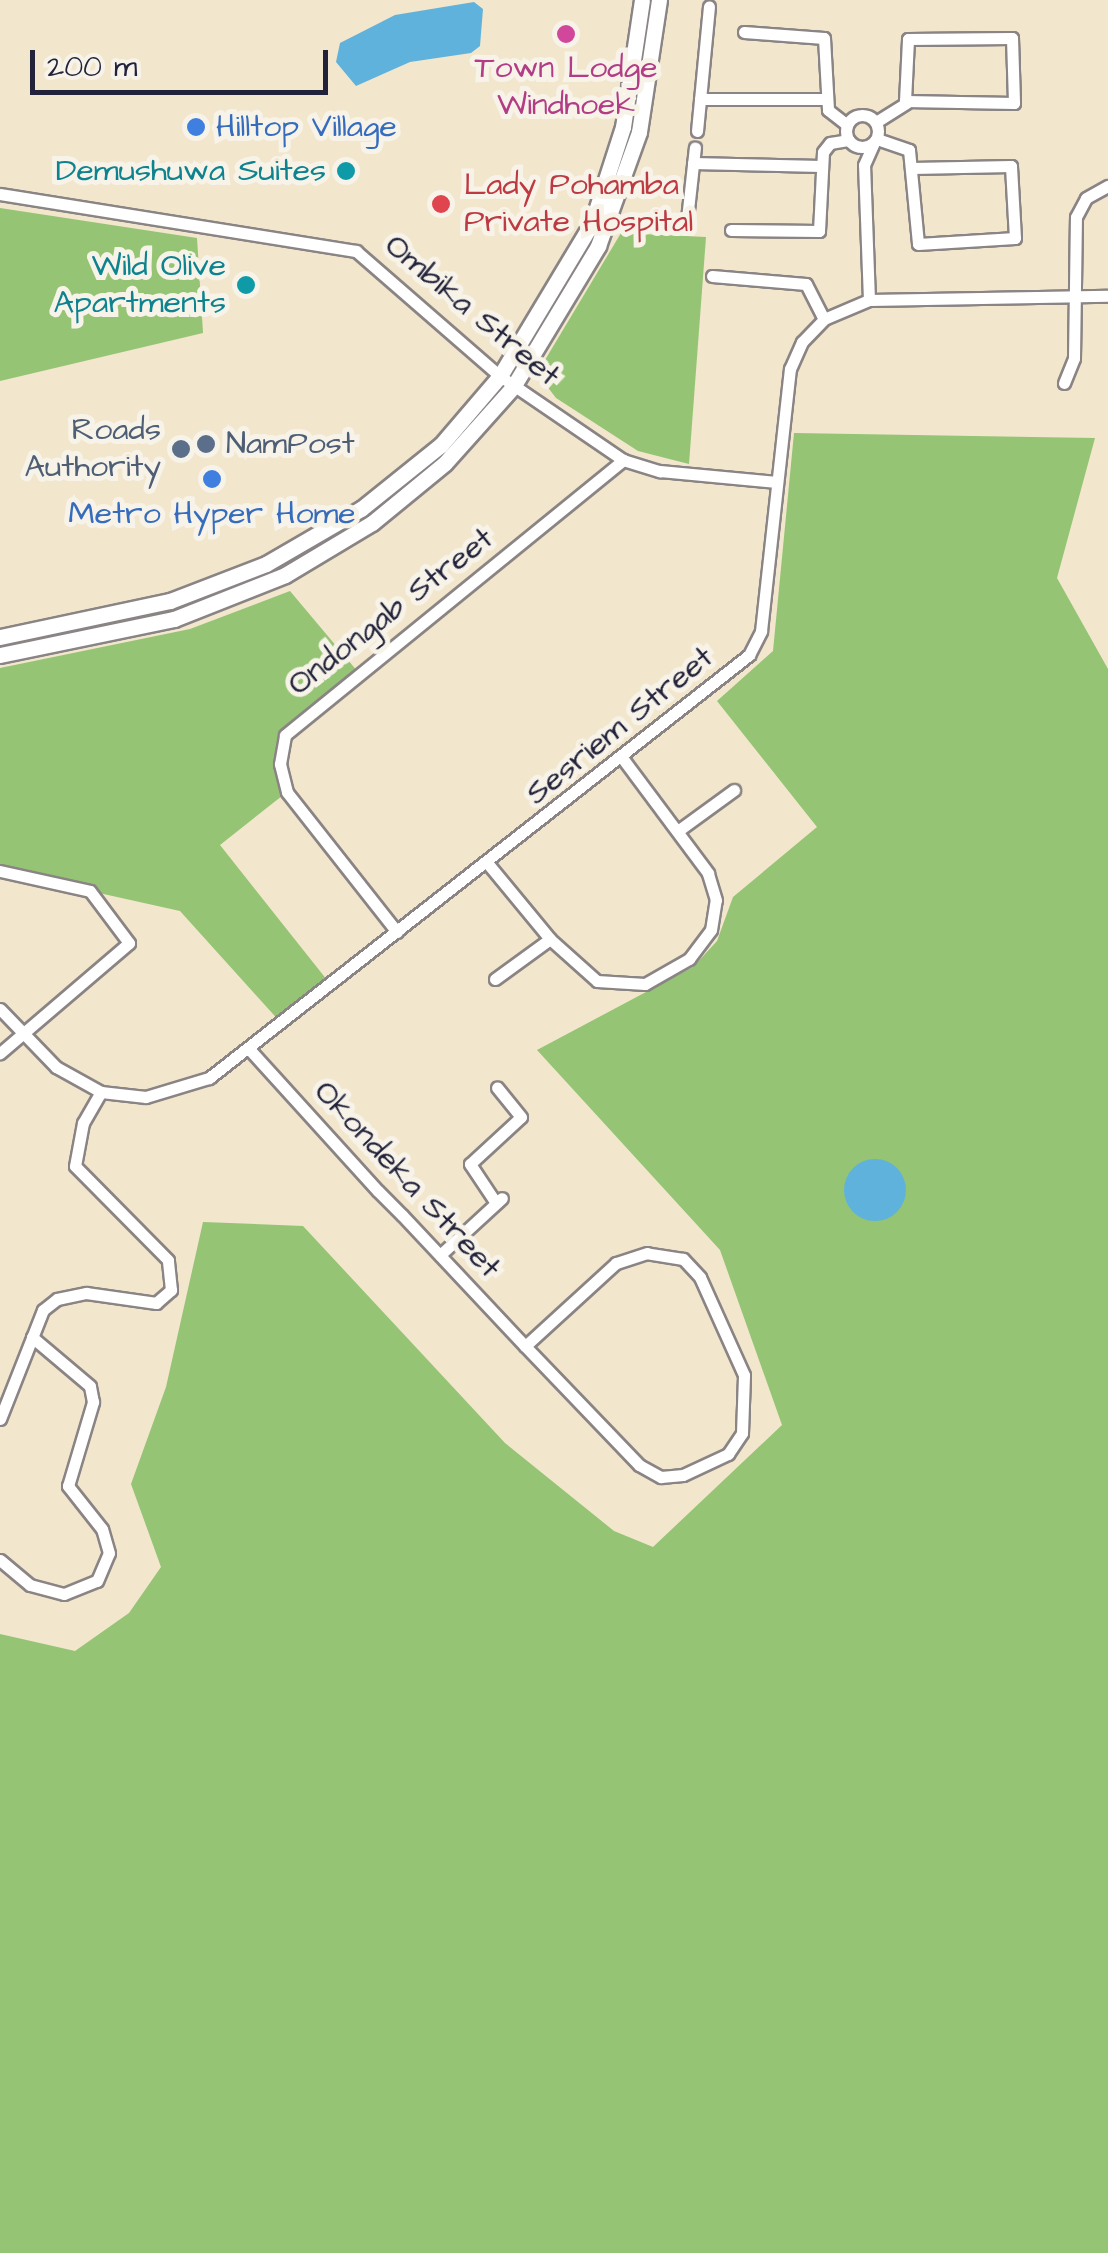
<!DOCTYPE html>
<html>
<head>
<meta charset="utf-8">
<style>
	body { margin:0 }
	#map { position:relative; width:1108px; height:2253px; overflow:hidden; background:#f2e6cd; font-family:"Architects Daughter",sans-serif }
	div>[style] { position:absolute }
	.green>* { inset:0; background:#94c474 }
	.water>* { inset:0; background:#5fb2db }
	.round { border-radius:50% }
	.roads { filter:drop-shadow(2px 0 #8a8484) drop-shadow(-2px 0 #8a8484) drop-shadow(0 2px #8a8484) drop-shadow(0 -2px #8a8484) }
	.minor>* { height:11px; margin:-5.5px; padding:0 5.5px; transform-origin:5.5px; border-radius:5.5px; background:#fff }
	.minor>.ring { margin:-5.5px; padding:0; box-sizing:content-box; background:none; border:11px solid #fff; border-radius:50% }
	.major>* { height:15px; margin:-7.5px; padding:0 7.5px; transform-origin:7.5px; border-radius:7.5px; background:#fff }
	.dots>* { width:28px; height:28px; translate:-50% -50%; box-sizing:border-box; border:5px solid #f7f3e8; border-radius:50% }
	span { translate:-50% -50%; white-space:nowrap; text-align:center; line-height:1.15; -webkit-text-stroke:10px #f7f3e8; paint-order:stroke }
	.hotel-label { font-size:32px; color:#b23c85 }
	.shop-label { font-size:32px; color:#366cbe }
	.left { translate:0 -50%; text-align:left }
	.culture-label { font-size:32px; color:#0d838f }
	.right { translate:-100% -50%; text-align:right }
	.health-label { font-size:32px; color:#be3a42 }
	.street-label { font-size:32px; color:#22223b }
	.service-label { font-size:32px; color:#4e5e75 }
	.scale { position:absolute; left:30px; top:50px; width:298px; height:45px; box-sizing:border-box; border:5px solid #22223b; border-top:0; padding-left:12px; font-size:30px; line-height:35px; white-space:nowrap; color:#22223b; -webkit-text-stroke:8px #f7f3e8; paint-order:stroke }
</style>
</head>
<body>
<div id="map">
	<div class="green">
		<div style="clip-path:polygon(0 208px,197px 238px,203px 333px,0 381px)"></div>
		<div style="clip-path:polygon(621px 233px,706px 237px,689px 464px,638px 451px,556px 398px,543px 381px,542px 365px)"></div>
		<div style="clip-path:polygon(794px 433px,1095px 438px,1057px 578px,1108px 669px,1108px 2253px,0 2253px,0 1634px,75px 1651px,129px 1613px,161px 1567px,131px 1484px,166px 1387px,203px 1222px,303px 1226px,505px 1443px,614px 1531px,653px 1547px,782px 1425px,720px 1250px,537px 1050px,693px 967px,717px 941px,733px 897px,817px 827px,717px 701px,773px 651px)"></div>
		<div style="clip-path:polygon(290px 591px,358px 672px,296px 721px,281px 747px,287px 792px,220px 845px,331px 985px,282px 1024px,180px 911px,0 871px,0 668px,190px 629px)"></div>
	</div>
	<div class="water">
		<div style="clip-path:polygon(474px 2px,483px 9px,480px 46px,471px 53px,410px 62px,356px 86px,336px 62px,340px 43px,395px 15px)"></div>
		<div class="round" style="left:844px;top:1159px;width:62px;height:62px"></div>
	</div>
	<div class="roads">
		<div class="minor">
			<div style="left:744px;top:32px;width:80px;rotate:4.3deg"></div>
			<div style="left:824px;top:38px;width:72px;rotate:86.8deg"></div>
			<div style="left:828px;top:110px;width:24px;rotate:38deg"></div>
			<div style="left:1012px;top:38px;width:65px;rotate:88.2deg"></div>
			<div style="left:1014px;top:103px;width:109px;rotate:-178.9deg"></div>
			<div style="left:905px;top:101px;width:62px;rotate:-87.2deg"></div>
			<div style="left:908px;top:39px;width:104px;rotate:-0.6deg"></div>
			<div style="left:700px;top:99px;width:126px"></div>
			<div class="ring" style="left:846px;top:115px;width:21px;height:21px"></div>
			<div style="left:876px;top:122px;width:36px;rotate:-32deg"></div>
			<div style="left:697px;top:131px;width:125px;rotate:-84.5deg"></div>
			<div style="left:877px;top:139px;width:34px;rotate:19deg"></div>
			<div style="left:909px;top:150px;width:94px;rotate:84.5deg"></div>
			<div style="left:918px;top:244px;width:97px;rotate:-3.5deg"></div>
			<div style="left:1015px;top:238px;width:72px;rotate:-93.2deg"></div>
			<div style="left:1011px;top:166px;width:99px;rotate:178.8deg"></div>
			<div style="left:693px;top:163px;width:128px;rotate:1.3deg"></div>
			<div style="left:0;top:194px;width:361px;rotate:9.1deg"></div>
			<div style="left:356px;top:251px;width:191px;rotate:41deg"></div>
			<div style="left:500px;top:376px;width:149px;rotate:34.3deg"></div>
			<div style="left:623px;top:460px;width:39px;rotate:17deg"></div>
			<div style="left:660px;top:471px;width:117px;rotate:5.4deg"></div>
			<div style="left:686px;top:228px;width:81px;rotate:-83.7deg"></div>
			<div style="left:731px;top:230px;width:88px;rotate:0.7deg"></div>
			<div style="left:819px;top:231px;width:79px;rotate:-87.1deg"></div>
			<div style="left:823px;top:152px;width:11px;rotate:-52deg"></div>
			<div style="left:830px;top:143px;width:18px;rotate:-9deg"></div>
			<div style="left:712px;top:276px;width:94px;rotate:4.9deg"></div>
			<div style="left:806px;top:284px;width:39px;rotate:63deg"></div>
			<div style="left:869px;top:300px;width:135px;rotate:-92.1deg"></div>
			<div style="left:864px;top:165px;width:24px;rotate:-66deg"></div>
			<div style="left:1064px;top:383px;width:27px;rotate:-68deg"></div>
			<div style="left:1074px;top:358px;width:141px;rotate:-89.2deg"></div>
			<div style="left:1076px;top:217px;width:21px;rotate:-62deg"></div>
			<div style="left:1086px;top:198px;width:25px;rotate:-29deg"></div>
			<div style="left:679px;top:830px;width:68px;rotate:-36deg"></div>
			<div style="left:489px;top:865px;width:96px;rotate:50.5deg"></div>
			<div style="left:550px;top:939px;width:63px;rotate:41.8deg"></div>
			<div style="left:597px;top:981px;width:48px;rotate:3.6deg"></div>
			<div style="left:645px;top:984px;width:51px;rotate:-29.6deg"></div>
			<div style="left:689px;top:959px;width:36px;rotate:-53deg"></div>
			<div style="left:711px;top:930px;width:30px;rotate:-81deg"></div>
			<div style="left:716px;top:900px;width:28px;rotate:-107deg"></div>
			<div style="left:708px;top:873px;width:142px;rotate:-126.7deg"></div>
			<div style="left:0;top:871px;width:92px;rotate:12.5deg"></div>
			<div style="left:90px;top:891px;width:65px;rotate:53.1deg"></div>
			<div style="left:129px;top:943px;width:170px;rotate:139.5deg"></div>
			<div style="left:397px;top:932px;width:178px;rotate:-128.2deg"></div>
			<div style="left:287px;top:792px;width:29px;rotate:-104deg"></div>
			<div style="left:280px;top:764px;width:29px;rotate:-80deg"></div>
			<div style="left:285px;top:735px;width:436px;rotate:-39.1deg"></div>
			<div style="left:495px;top:979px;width:68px;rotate:-36deg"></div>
			<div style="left:0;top:1009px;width:81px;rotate:46deg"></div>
			<div style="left:56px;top:1067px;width:51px;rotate:29.1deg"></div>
			<div style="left:101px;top:1092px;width:45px;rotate:6.3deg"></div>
			<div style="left:146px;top:1097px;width:66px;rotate:-16.8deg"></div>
			<div style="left:209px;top:1078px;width:686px;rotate:-38.07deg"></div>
			<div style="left:749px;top:655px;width:27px;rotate:-63deg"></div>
			<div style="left:761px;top:631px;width:264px;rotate:-83.7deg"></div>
			<div style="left:790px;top:369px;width:30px;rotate:-66deg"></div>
			<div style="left:802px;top:342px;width:32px;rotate:-46deg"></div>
			<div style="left:824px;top:319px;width:49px;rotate:-22.9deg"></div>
			<div style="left:869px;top:300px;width:239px;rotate:-1deg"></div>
			<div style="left:250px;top:1050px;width:190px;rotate:47.8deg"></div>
			<div style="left:378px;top:1191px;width:34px;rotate:45deg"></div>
			<div style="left:402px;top:1215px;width:180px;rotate:46.8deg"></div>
			<div style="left:525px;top:1346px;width:165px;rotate:46.2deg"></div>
			<div style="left:639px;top:1465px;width:25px;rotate:29deg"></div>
			<div style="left:661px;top:1477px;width:22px;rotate:-5deg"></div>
			<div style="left:683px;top:1475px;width:50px;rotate:-25deg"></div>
			<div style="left:728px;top:1454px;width:25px;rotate:-56deg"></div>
			<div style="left:742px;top:1433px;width:58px;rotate:-88deg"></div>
			<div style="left:744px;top:1375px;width:107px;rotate:-114.2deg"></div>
			<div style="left:700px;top:1277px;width:25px;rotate:-133deg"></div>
			<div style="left:683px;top:1259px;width:36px;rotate:-171deg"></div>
			<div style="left:647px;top:1253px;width:33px;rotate:162deg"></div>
			<div style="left:616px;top:1263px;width:123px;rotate:137.6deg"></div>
			<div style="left:496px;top:1203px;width:47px;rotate:-123.7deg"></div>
			<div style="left:470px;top:1164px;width:69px;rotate:-42.7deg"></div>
			<div style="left:521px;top:1117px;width:38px;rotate:-129deg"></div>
			<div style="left:440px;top:1255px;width:84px;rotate:-42.6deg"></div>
			<div style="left:0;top:1419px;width:117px;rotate:-68.5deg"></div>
			<div style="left:43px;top:1310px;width:18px;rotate:-38deg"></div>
			<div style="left:57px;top:1299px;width:30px;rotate:-12deg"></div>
			<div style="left:86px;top:1293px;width:71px;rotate:8.1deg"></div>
			<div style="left:156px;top:1303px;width:20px;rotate:-41deg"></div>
			<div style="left:171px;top:1290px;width:30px;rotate:-96deg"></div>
			<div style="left:168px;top:1260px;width:132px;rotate:-134.7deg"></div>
			<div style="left:75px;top:1166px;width:44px;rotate:-79.5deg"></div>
			<div style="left:83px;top:1123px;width:36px;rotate:-60deg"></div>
			<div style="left:0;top:1560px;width:39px;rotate:40deg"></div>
			<div style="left:30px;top:1585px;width:35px;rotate:15deg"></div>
			<div style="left:64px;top:1594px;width:35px;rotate:-22deg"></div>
			<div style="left:97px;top:1581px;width:30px;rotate:-67deg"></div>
			<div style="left:109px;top:1553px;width:25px;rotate:-106deg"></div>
			<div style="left:102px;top:1529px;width:55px;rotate:-128.3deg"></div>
			<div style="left:68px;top:1486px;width:88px;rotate:-73.4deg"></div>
			<div style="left:93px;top:1402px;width:16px;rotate:-101deg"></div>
			<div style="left:90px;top:1386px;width:76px;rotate:-139.8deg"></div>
		</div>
		<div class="major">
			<div style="left:0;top:637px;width:174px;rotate:-12deg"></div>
			<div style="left:170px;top:601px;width:103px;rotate:-21.1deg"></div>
			<div style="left:266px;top:564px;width:110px;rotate:-30.1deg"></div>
			<div style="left:361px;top:509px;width:102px;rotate:-38.7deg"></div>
			<div style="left:441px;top:445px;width:91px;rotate:-49.5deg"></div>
			<div style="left:500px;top:376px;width:179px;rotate:-59deg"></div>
			<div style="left:592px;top:223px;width:101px;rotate:-72.1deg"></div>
			<div style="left:623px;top:127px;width:128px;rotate:-81.5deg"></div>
			<div style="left:0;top:655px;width:178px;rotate:-11.7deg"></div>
			<div style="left:174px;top:619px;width:119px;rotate:-21.6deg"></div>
			<div style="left:285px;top:575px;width:101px;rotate:-30.9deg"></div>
			<div style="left:372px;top:523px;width:94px;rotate:-39.4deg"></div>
			<div style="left:445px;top:463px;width:102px;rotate:-48.2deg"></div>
			<div style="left:513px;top:387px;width:165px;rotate:-58.9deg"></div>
			<div style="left:598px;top:246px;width:121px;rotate:-70.2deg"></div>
			<div style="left:639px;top:132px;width:134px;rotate:-81.4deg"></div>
		</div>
	</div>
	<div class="dots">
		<div style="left:566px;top:34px;background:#d1479c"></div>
		<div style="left:196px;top:127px;background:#3f7fe0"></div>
		<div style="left:346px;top:171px;background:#0f9aa8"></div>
		<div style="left:441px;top:204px;background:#e0444e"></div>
		<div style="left:246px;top:285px;background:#0f9aa8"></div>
		<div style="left:206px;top:444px;background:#5c6f8a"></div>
		<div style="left:181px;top:449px;background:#5c6f8a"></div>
		<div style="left:212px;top:479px;background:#3f7fe0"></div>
	</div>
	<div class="hotel-label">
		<span style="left:566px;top:87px">Town Lodge<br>Windhoek</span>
	</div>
	<div class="shop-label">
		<span class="left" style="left:216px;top:127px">Hilltop Village</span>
		<span style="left:212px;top:514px">Metro Hyper Home</span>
	</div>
	<div class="culture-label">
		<span class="right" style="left:326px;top:171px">Demushuwa Suites</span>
		<span class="right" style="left:226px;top:285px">Wild Olive<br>Apartments</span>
	</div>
	<div class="health-label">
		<span class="left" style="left:464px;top:204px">Lady Pohamba<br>Private Hospital</span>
	</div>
	<div class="street-label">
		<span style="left:472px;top:311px;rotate:40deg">Ombika Street</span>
		<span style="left:391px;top:612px;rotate:-38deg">Ondongab Street</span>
		<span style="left:620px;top:726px;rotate:-39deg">Sesriem Street</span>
		<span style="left:407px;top:1180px;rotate:47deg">Okondeka Street</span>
	</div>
	<div class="service-label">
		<span class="right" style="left:161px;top:449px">Roads<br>Authority</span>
		<span class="left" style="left:226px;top:444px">NamPost</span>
	</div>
	<div class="scale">200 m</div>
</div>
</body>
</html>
